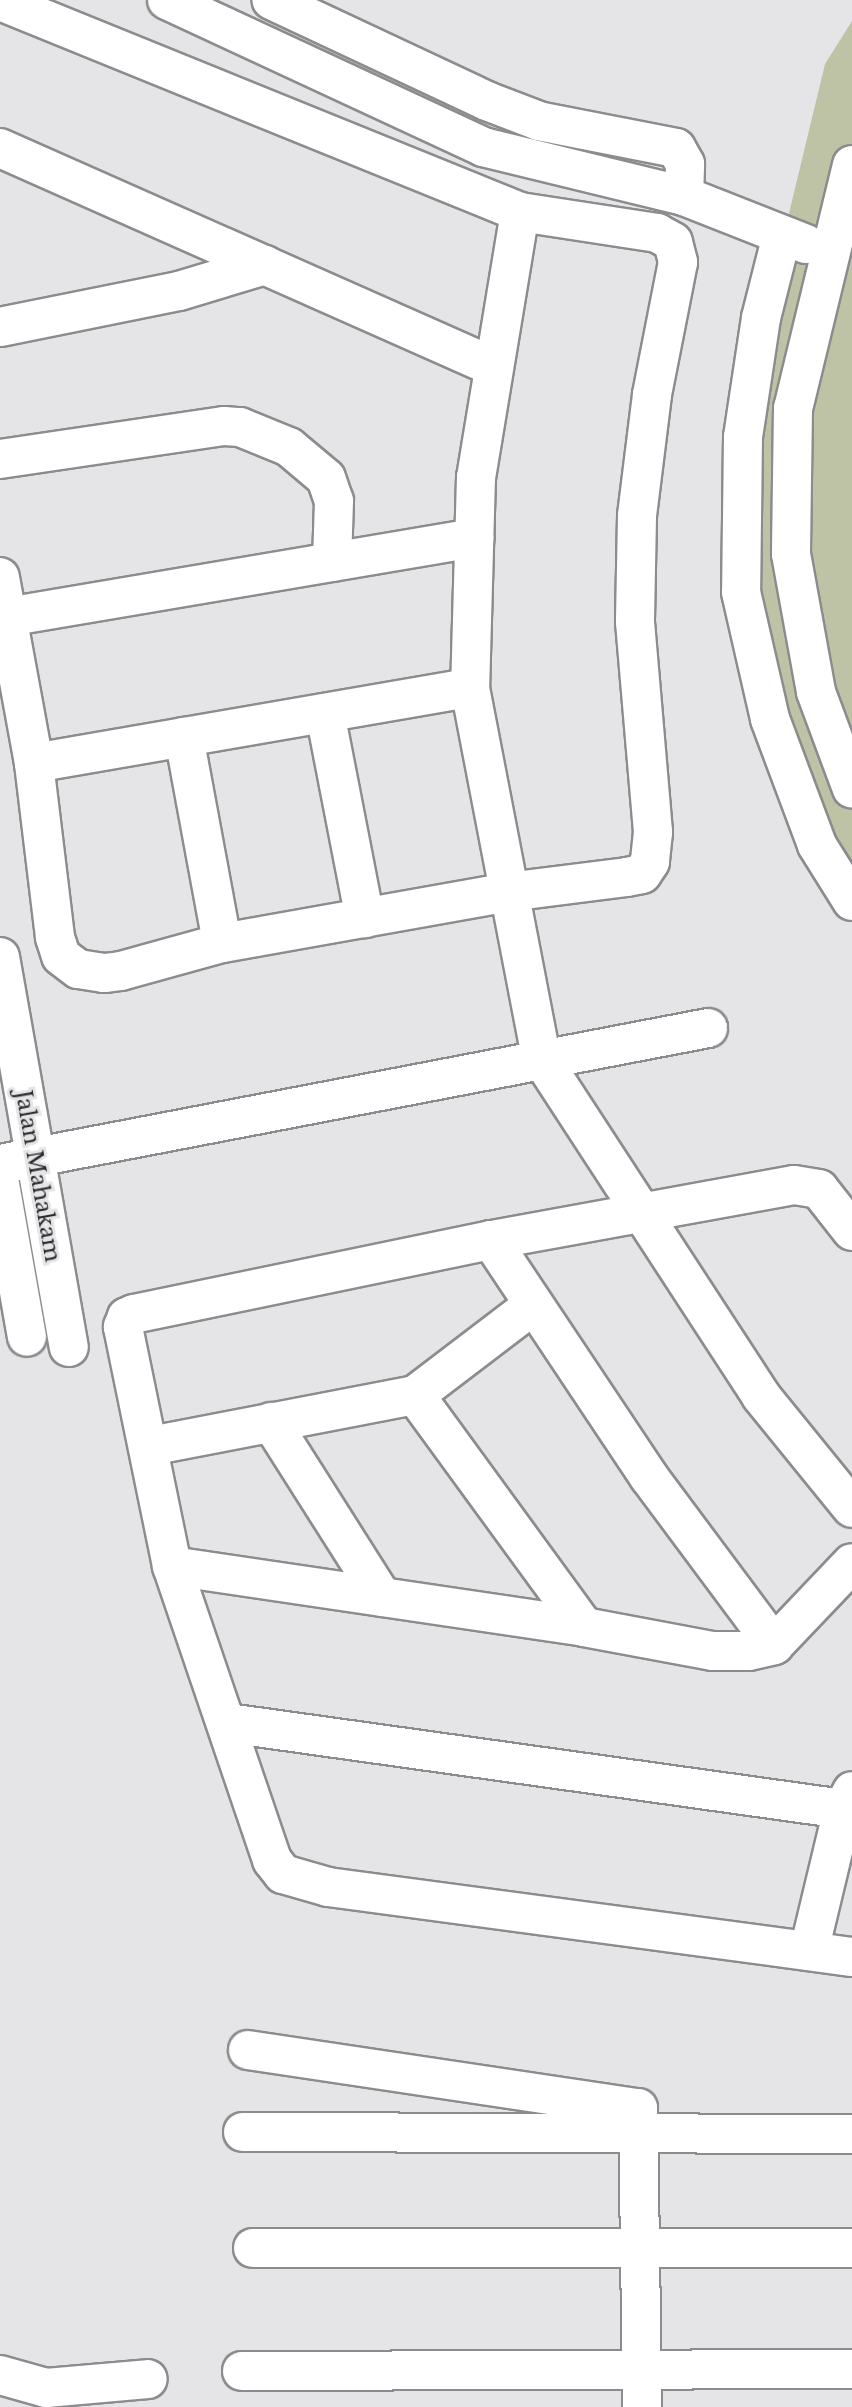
<!DOCTYPE html>
<html>
<head>
<meta charset="utf-8">
<style>
	body { margin:0 }
	#map { position:relative; width:852px; height:2407px; overflow:hidden; background:#e5e5e8; font-family:"Libre Baskerville",serif }
	div>[style] { position:absolute }
	.green>* { inset:0; background:#bec3a6 }
	.roads { filter:drop-shadow(2px 0 #8b8c8e) drop-shadow(-2px 0 #8b8c8e) drop-shadow(0 2px #8b8c8e) drop-shadow(0 -2px #8b8c8e) }
	.minor>* { height:38px; margin:-19px; padding:0 19px; transform-origin:19px; border-radius:19px; background:#fff }
	span { translate:-50% -50%; white-space:nowrap; text-align:center; line-height:1.15; -webkit-text-stroke:6px #e5e5e8; paint-order:stroke }
	.street-label { font-size:22px; color:#2a2a2b }
</style>
</head>
<body>
<div id="map">
	<div class="green">
		<div style="clip-path:polygon(852px 21px,852px 901px,770px 719px,743px 437px,784px 234px,825px 64px)"></div>
	</div>
	<div class="roads">
		<div class="minor">
			<div style="left:167px;top:0;width:349px;rotate:24.9deg"></div>
			<div style="left:483px;top:147px;width:207px;rotate:13.7deg"></div>
			<div style="left:684px;top:196px;width:32px;rotate:-88deg"></div>
			<div style="left:685px;top:164px;width:18px;rotate:-119deg"></div>
			<div style="left:676px;top:148px;width:140px;rotate:-168.9deg"></div>
			<div style="left:539px;top:121px;width:56px;rotate:-159deg"></div>
			<div style="left:487px;top:101px;width:238px;rotate:-154.9deg"></div>
			<div style="left:0;top:1px;width:561px;rotate:22.09deg"></div>
			<div style="left:520px;top:212px;width:139px;rotate:8.7deg"></div>
			<div style="left:657px;top:233px;width:18px;rotate:29deg"></div>
			<div style="left:673px;top:242px;width:21px;rotate:76deg"></div>
			<div style="left:678px;top:262px;width:136px;rotate:101.1deg"></div>
			<div style="left:652px;top:395px;width:122px;rotate:97.1deg"></div>
			<div style="left:637px;top:516px;width:106px;rotate:91.1deg"></div>
			<div style="left:635px;top:622px;width:211px;rotate:85.1deg"></div>
			<div style="left:653px;top:832px;width:30px;rotate:96deg"></div>
			<div style="left:650px;top:862px;width:14px;rotate:124deg"></div>
			<div style="left:642px;top:874px;width:15px;rotate:169deg"></div>
			<div style="left:627px;top:877px;width:119px;rotate:172.8deg"></div>
			<div style="left:509px;top:892px;width:291px;rotate:169.9deg"></div>
			<div style="left:222px;top:943px;width:105px;rotate:164.5deg"></div>
			<div style="left:121px;top:971px;width:17px;rotate:173deg"></div>
			<div style="left:104px;top:973px;width:26px;rotate:-171deg"></div>
			<div style="left:78px;top:969px;width:21px;rotate:-143deg"></div>
			<div style="left:61px;top:956px;width:20px;rotate:-108deg"></div>
			<div style="left:55px;top:937px;width:175px;rotate:-96.9deg"></div>
			<div style="left:34px;top:763px;width:189px;rotate:-100.4deg"></div>
			<div style="left:0;top:148px;width:540px;rotate:23.91deg"></div>
			<div style="left:852px;top:165px;width:250px;rotate:103.6deg"></div>
			<div style="left:793px;top:408px;width:146px;rotate:90.8deg"></div>
			<div style="left:791px;top:554px;width:140px;rotate:79.7deg"></div>
			<div style="left:816px;top:692px;width:103px;rotate:69.6deg"></div>
			<div style="left:684px;top:196px;width:131px;rotate:21.5deg"></div>
			<div style="left:520px;top:212px;width:269px;rotate:99.4deg"></div>
			<div style="left:476px;top:477px;width:211px;rotate:91.6deg"></div>
			<div style="left:470px;top:688px;width:377px;rotate:79.1deg"></div>
			<div style="left:541px;top:1058px;width:403px;rotate:56.9deg"></div>
			<div style="left:761px;top:1396px;width:144px;rotate:50.9deg"></div>
			<div style="left:782px;top:235px;width:86px;rotate:104.2deg"></div>
			<div style="left:761px;top:318px;width:120px;rotate:98.6deg"></div>
			<div style="left:743px;top:437px;width:155px;rotate:90.7deg"></div>
			<div style="left:741px;top:592px;width:130px;rotate:77.1deg"></div>
			<div style="left:770px;top:719px;width:134px;rotate:69.5deg"></div>
			<div style="left:817px;top:845px;width:66px;rotate:58deg"></div>
			<div style="left:0;top:327px;width:183px;rotate:-11.4deg"></div>
			<div style="left:179px;top:291px;width:90px;rotate:-16.8deg"></div>
			<div style="left:0;top:459px;width:226px;rotate:-8.4deg"></div>
			<div style="left:224px;top:426px;width:16px;rotate:4deg"></div>
			<div style="left:240px;top:427px;width:53px;rotate:22.2deg"></div>
			<div style="left:289px;top:447px;width:48px;rotate:40deg"></div>
			<div style="left:326px;top:478px;width:24px;rotate:71deg"></div>
			<div style="left:334px;top:501px;width:61px;rotate:91.9deg"></div>
			<div style="left:7px;top:617px;width:474px;rotate:-9.6deg"></div>
			<div style="left:325px;top:713px;width:209px;rotate:79deg"></div>
			<div style="left:184px;top:737px;width:209px;rotate:79.5deg"></div>
			<div style="left:34px;top:763px;width:442px;rotate:-9.8deg"></div>
			<div style="left:0;top:957px;width:396px;rotate:80deg"></div>
			<div style="left:0;top:1164px;width:721px;rotate:-10.87deg"></div>
			<div style="left:0;top:1184px;width:155px;rotate:80deg"></div>
			<div style="left:852px;top:1231px;width:53px;rotate:-128.2deg"></div>
			<div style="left:819px;top:1189px;width:25px;rotate:-171deg"></div>
			<div style="left:794px;top:1185px;width:308px;rotate:169.7deg"></div>
			<div style="left:491px;top:1240px;width:365px;rotate:168.3deg"></div>
			<div style="left:134px;top:1314px;width:8px;rotate:157deg"></div>
			<div style="left:127px;top:1317px;width:11px;rotate:112deg"></div>
			<div style="left:123px;top:1327px;width:244px;rotate:78.4deg"></div>
			<div style="left:172px;top:1566px;width:311px;rotate:71.2deg"></div>
			<div style="left:272px;top:1860px;width:18px;rotate:52deg"></div>
			<div style="left:283px;top:1874px;width:47px;rotate:16.1deg"></div>
			<div style="left:328px;top:1887px;width:529px;rotate:7.61deg"></div>
			<div style="left:491px;top:1240px;width:285px;rotate:56.3deg"></div>
			<div style="left:649px;top:1477px;width:209px;rotate:53.3deg"></div>
			<div style="left:415px;top:1395px;width:287px;rotate:53.9deg"></div>
			<div style="left:271px;top:1422px;width:207px;rotate:57.6deg"></div>
			<div style="left:150px;top:1446px;width:270px;rotate:-10.9deg"></div>
			<div style="left:415px;top:1395px;width:148px;rotate:-37.3deg"></div>
			<div style="left:172px;top:1566px;width:416px;rotate:8.4deg"></div>
			<div style="left:584px;top:1627px;width:130px;rotate:10.6deg"></div>
			<div style="left:712px;top:1651px;width:37px"></div>
			<div style="left:749px;top:1651px;width:26px;rotate:-13deg"></div>
			<div style="left:774px;top:1645px;width:113px;rotate:-46.4deg"></div>
			<div style="left:228px;top:1723px;width:621px;rotate:7.96deg"></div>
			<div style="left:809px;top:1951px;width:146px;rotate:-76.5deg"></div>
			<div style="left:843px;top:1809px;width:20px;rotate:-63deg"></div>
			<div style="left:248px;top:2050px;width:394px;rotate:8.5deg"></div>
			<div style="left:638px;top:2108px;width:299px;rotate:89.2deg"></div>
			<div style="left:243px;top:2132px;width:609px;rotate:0.19deg"></div>
			<div style="left:253px;top:2248px;width:599px"></div>
			<div style="left:242px;top:2371px;width:610px;rotate:-0.19deg"></div>
			<div style="left:0;top:2375px;width:48px;rotate:15.8deg"></div>
			<div style="left:46px;top:2388px;width:102px;rotate:-5deg"></div>
		</div>
	</div>
	<div class="street-label">
		<span style="left:38px;top:1176px;rotate:80deg">Jalan Mahakam</span>
	</div>
</div>
</body>
</html>
